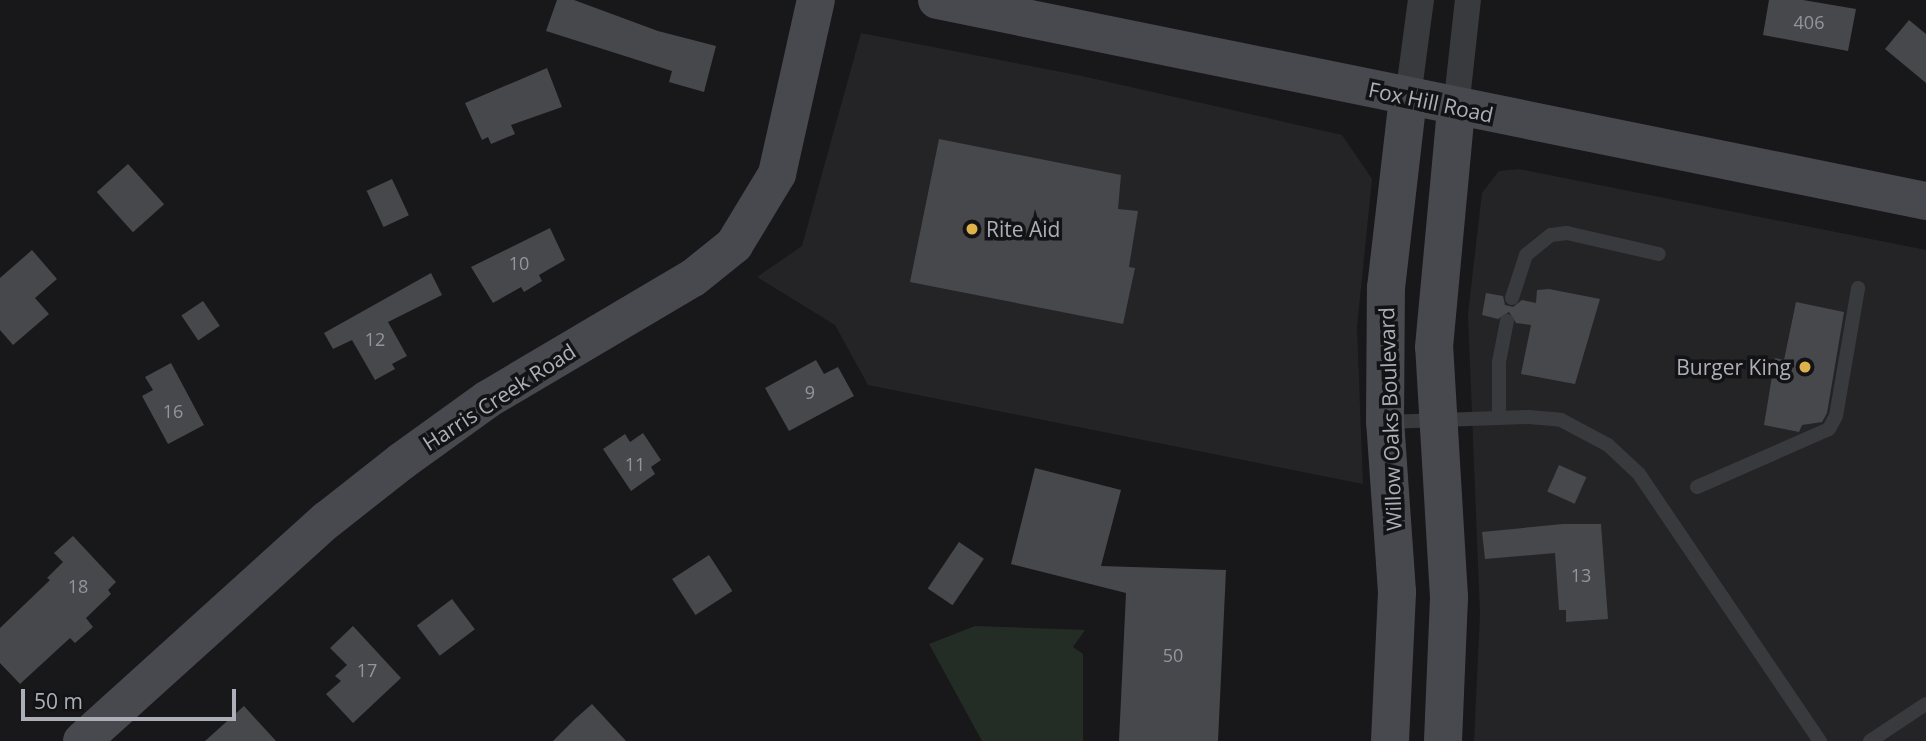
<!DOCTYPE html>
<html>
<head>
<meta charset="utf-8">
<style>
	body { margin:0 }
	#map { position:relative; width:1926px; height:741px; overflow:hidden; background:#18181a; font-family:"Open Sans",sans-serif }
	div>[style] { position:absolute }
	.built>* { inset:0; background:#242427 }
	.green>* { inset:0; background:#242c26 }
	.building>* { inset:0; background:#47484c; transform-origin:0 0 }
	.lane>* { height:14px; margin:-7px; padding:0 7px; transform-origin:7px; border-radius:7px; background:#393a3e }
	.street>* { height:26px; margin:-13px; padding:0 13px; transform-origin:13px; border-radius:13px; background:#393a3e }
	.secondary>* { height:38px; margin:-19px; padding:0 19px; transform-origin:19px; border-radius:19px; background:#48494e }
	.dots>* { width:19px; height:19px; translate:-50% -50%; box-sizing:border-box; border:4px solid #131315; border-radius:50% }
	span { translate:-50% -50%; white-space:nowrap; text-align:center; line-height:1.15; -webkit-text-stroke:7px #131315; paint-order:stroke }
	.number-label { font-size:18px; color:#93959d }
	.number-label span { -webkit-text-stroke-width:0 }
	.street-label { font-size:21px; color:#acafb8 }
	.poi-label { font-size:21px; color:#acafb8 }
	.left { translate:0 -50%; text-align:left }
	.right { translate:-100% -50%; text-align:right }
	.scale { position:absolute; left:21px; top:689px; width:215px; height:32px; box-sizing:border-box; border:4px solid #acafb8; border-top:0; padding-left:9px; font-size:21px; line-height:24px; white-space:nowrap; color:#acafb8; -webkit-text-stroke:5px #131315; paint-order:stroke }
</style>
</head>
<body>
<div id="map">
	<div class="built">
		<div style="clip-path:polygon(861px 33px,1082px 76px,1342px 135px,1372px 179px,1357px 327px,1363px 484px,868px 385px,835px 325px,757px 277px,802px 246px)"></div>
		<div style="clip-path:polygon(1519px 169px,1926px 250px,1926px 741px,1474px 741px,1480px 614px,1468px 314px,1482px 193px,1499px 171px)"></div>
	</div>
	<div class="green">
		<div style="clip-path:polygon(975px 626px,1085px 630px,1073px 647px,1083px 654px,1083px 741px,982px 741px,929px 644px)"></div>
	</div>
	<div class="building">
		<div style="clip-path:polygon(557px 0,574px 0,658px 31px,716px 46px,704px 92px,669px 82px,672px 71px,546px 31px)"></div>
		<div style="clip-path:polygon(1769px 0,1803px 0,1856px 9px,1848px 51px,1763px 35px)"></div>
		<div style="clip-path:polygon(1909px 20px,1926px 34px,1926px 83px,1885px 49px)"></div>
		<div style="clip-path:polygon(547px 68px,562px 107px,511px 125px,515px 134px,491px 144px,488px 137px,482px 140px,465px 103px)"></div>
		<div style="clip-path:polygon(939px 139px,1121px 175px,1118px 209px,1138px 211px,1129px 267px,1135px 268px,1123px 324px,910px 282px)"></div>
		<div style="left:128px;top:164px;width:54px;height:42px;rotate:48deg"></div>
		<div style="left:392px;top:179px;width:40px;height:28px;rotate:65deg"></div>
		<div style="clip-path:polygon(550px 228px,565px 260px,539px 275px,542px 281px,524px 292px,521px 287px,493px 303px,471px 267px)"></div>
		<div style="clip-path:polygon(32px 250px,57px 279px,35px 298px,49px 314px,13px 345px,0 330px,0 278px)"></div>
		<div style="clip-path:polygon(431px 273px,442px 295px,388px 322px,407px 356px,392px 364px,395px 369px,375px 380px,352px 340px,333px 349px,324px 333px)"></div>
		<div style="clip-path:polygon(1549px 289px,1600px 299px,1575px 384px,1521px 374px,1531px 325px,1516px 323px,1509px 312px,1498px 319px,1482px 315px,1486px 293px,1503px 296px,1505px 305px,1513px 307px,1522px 300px,1536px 303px,1537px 290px)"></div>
		<div style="left:203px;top:301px;width:30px;height:26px;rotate:56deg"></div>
		<div style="clip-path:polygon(1796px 302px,1844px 312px,1827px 413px,1822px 422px,1802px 425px,1799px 432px,1764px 425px,1775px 358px,1784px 360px)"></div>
		<div style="clip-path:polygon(816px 360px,824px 374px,838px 367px,854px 396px,789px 431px,765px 388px)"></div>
		<div style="clip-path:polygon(171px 363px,204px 425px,168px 444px,142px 396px,153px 390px,145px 377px)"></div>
		<div style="clip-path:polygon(643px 433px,661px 460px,651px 467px,655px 474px,631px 491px,603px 449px,625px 434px,630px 442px)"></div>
		<div style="left:1559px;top:465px;width:30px;height:29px;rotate:24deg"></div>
		<div style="clip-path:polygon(1035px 468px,1121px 490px,1101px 566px,1226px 570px,1218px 741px,1119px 741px,1126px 593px,1011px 564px)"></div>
		<div style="clip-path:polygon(1563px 524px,1601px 524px,1608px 619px,1566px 622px,1566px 610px,1559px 610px,1555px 553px,1485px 559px,1482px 532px)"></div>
		<div style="clip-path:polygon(73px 536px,116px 582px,108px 590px,111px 594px,86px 618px,93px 627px,75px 643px,70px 638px,20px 684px,0 663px,0 628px,50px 580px,47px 578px,63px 562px,54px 553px)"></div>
		<div style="left:959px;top:542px;width:30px;height:56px;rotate:34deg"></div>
		<div style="left:709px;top:555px;width:43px;height:44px;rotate:57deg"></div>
		<div style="left:452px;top:599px;width:38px;height:44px;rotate:53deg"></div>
		<div style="clip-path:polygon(353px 626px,401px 678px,353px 723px,326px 694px,341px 681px,335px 676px,347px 665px,330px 648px)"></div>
		<div style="clip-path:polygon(592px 704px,626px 741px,553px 741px,575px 719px)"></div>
		<div style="clip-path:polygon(244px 706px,276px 741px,205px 741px)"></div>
	</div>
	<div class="lane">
		<div style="left:1512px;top:298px;width:45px;rotate:-72deg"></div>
		<div style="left:1526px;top:255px;width:32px;rotate:-39deg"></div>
		<div style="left:1551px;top:235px;width:16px;rotate:-7deg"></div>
		<div style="left:1567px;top:233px;width:94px;rotate:12.9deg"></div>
		<div style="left:1499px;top:418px;width:56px;rotate:-90deg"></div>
		<div style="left:1499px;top:362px;width:42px;rotate:-79deg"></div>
		<div style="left:1386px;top:422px;width:143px;rotate:-2deg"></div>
		<div style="left:1529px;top:417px;width:32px;rotate:5deg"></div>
		<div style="left:1561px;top:420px;width:53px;rotate:28deg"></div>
		<div style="left:1608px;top:445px;width:42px;rotate:43.1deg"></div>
		<div style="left:1639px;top:474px;width:323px;rotate:55.9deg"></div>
		<div style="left:1697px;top:487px;width:144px;rotate:-23.7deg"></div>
		<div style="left:1829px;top:429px;width:15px;rotate:-62deg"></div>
		<div style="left:1836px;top:416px;width:130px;rotate:-80.2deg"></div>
		<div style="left:1870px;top:741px;width:67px;rotate:-33.5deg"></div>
	</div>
	<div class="street">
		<div style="left:1408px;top:97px;width:98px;rotate:-82.4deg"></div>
		<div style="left:1456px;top:108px;width:109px;rotate:-83.7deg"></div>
	</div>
	<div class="secondary">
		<div style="left:937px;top:0;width:1009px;rotate:11.49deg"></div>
		<div style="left:82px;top:741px;width:330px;rotate:-42.1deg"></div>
		<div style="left:327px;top:520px;width:95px;rotate:-38.2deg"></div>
		<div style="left:402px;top:461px;width:106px;rotate:-35.8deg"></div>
		<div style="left:488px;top:399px;width:238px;rotate:-30.6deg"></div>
		<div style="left:693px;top:278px;width:53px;rotate:-38.8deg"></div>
		<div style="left:734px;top:245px;width:83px;rotate:-58.8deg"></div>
		<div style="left:777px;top:174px;width:178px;rotate:-77.4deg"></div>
		<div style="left:1390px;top:741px;width:149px;rotate:-87.3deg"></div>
		<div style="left:1397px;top:592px;width:170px;rotate:-94deg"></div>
		<div style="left:1385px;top:422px;width:134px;rotate:-89.6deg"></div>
		<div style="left:1386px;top:288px;width:192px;rotate:-83.4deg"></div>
		<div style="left:1443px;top:741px;width:144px;rotate:-87.6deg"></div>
		<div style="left:1449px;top:597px;width:250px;rotate:-93.4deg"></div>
		<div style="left:1434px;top:347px;width:240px;rotate:-84.7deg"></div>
	</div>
	<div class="dots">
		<div style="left:972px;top:229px;background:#deb34c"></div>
		<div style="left:1805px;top:367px;background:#deb34c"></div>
	</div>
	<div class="number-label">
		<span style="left:1809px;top:22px">406</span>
		<span style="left:519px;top:263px">10</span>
		<span style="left:375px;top:339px">12</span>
		<span style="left:810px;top:392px">9</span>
		<span style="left:173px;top:411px">16</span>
		<span style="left:635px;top:464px">11</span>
		<span style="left:1581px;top:575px">13</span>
		<span style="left:78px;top:586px">18</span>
		<span style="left:1173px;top:655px">50</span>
		<span style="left:367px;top:670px">17</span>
	</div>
	<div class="street-label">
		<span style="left:1431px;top:102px;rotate:12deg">Fox Hill Road</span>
		<span style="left:499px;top:397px;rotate:-33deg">Harris Creek Road</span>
		<span style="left:1390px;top:419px;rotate:-92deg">Willow Oaks Boulevard</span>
	</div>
	<div class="poi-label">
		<span class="left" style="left:986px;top:229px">Rite Aid</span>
		<span class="right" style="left:1791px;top:367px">Burger King</span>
	</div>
	<div class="scale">50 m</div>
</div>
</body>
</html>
